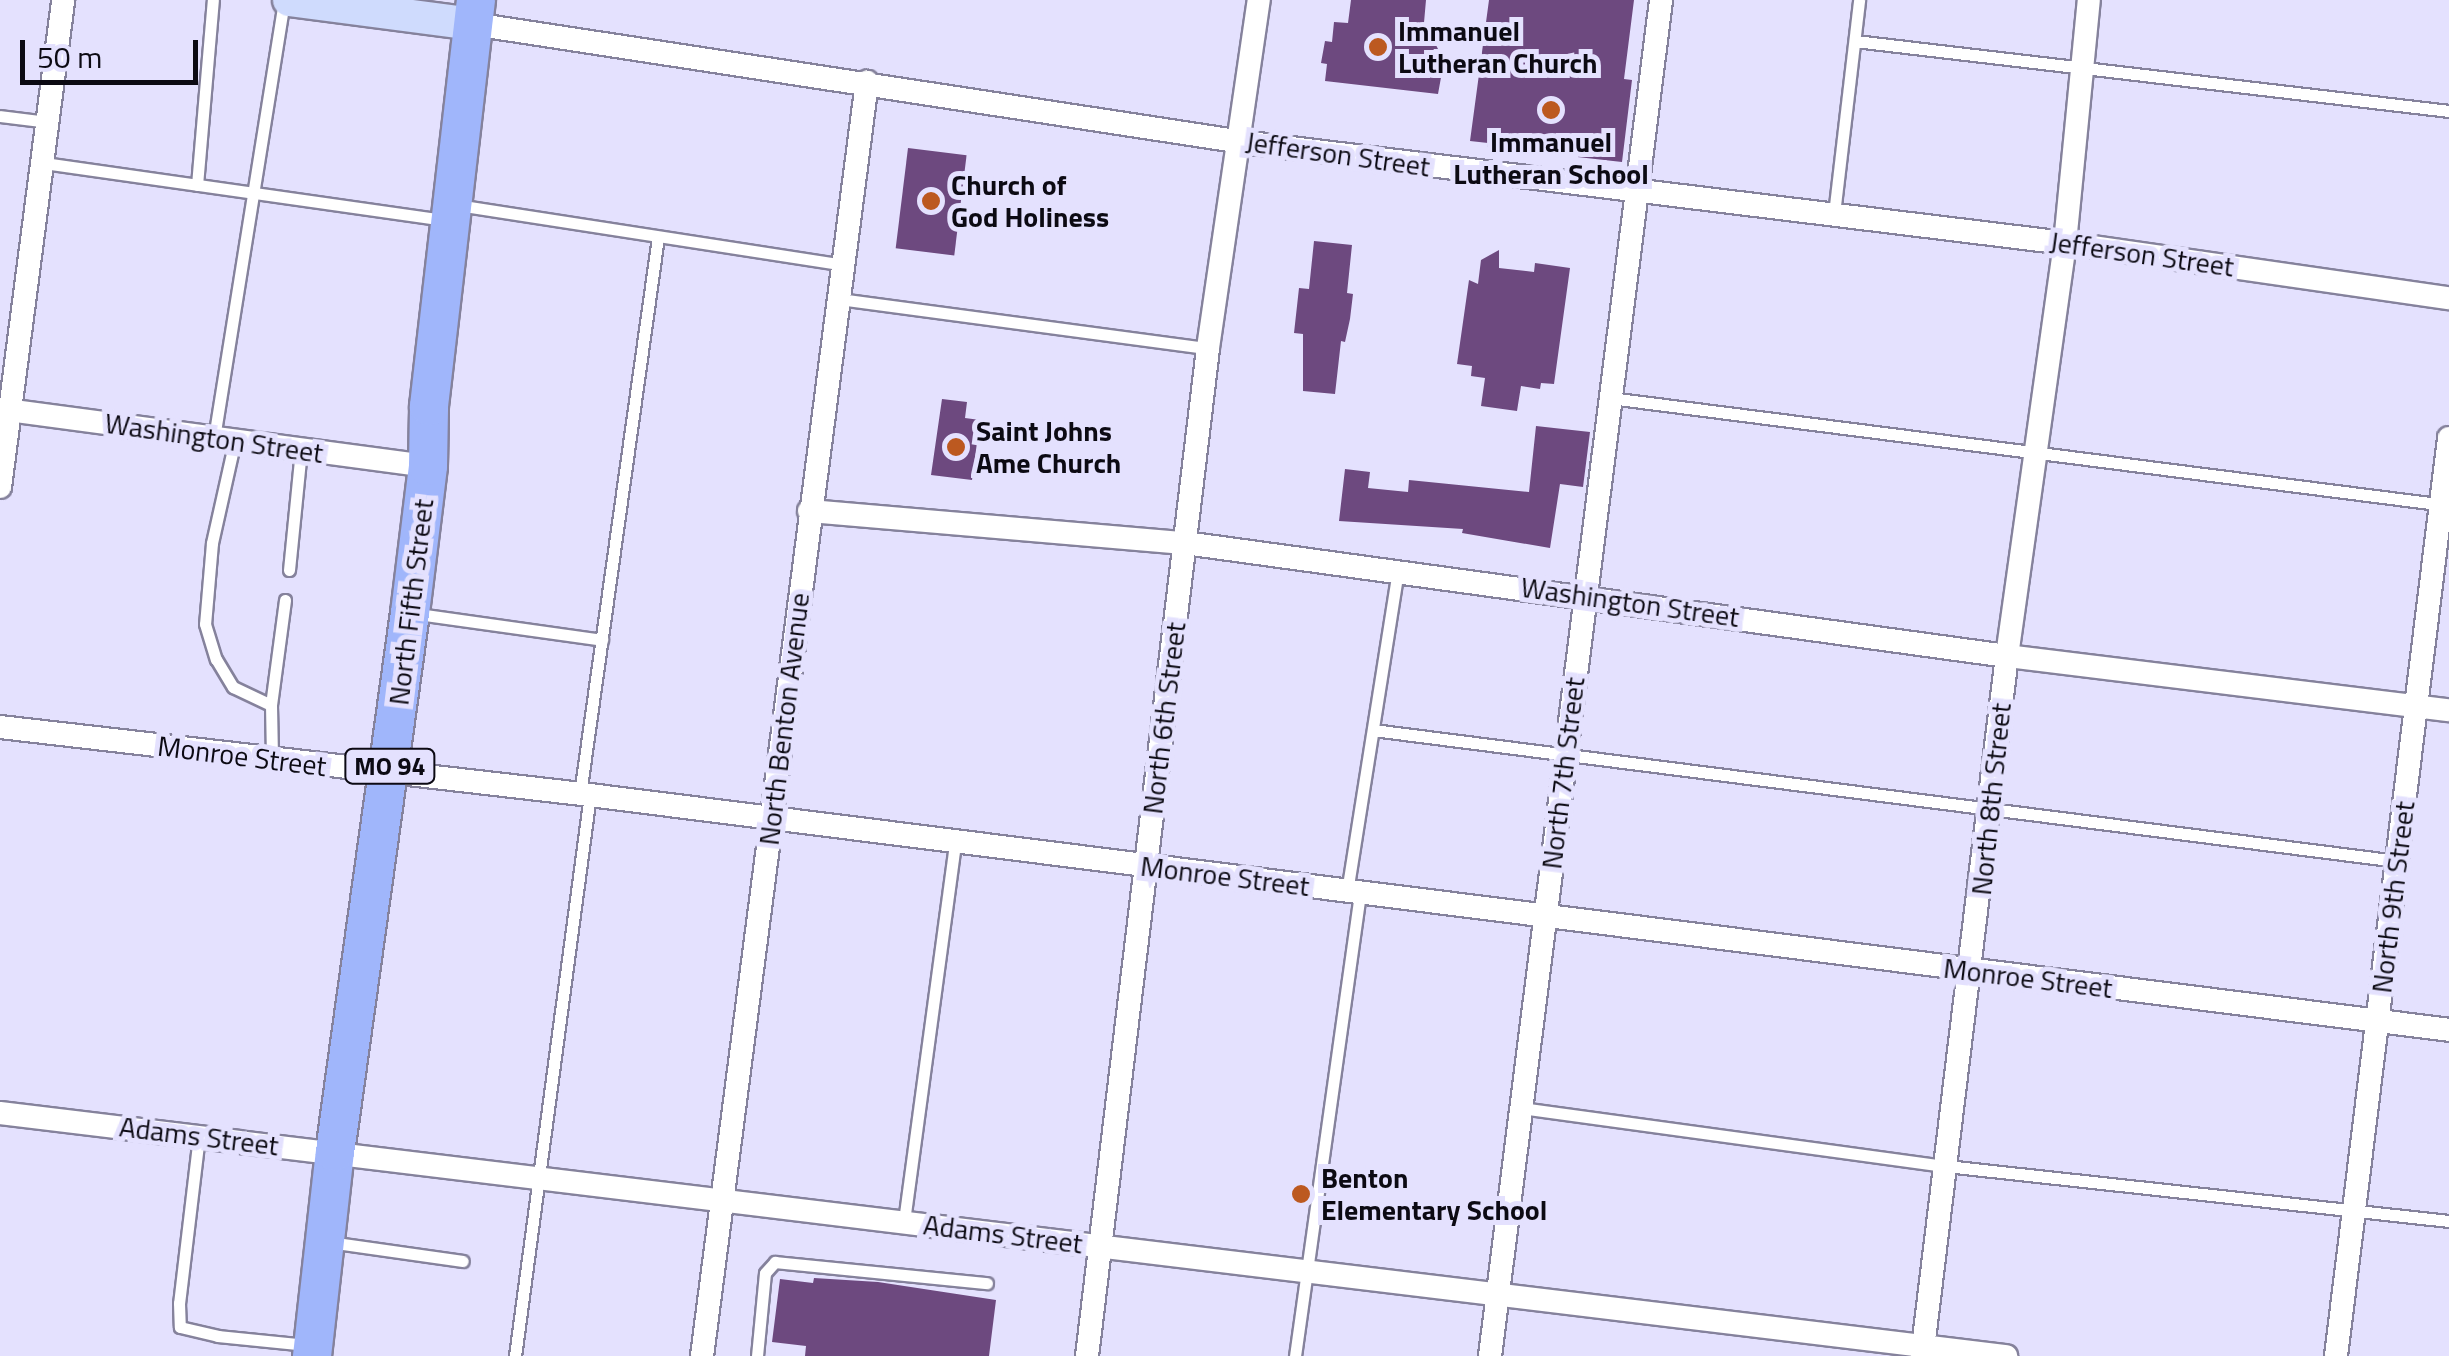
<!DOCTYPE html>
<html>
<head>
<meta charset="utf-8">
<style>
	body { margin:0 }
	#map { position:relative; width:2449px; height:1356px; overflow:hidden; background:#e4e1fe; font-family:"Titillium Web",sans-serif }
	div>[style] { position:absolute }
	.building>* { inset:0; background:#6d497f; transform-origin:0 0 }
	.roads { filter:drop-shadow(2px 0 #85829c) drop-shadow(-2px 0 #85829c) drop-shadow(0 2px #85829c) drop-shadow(0 -2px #85829c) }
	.lane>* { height:11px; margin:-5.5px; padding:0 5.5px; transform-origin:5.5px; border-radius:5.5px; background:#fff }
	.street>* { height:22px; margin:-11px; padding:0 11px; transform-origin:11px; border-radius:11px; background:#fff }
	.secondary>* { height:32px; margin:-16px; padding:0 16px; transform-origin:16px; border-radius:16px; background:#cfdbfd }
	.primary>* { height:38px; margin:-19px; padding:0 19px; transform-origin:19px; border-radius:19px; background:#a0b6fb }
	.dots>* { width:28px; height:28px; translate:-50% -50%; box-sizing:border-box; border:5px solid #e4e1fe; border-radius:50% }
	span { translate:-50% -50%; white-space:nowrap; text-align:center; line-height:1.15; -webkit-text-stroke:10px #e4e1fe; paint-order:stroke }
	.shield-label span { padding:2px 8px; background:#e4e1fe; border:2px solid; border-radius:8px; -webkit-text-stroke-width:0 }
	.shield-label { font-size:25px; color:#0c0a13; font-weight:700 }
	.poi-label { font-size:28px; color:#0c0a13; font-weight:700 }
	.left { translate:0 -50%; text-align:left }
	.street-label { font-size:28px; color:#0c0a13 }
	.scale { position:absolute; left:20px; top:40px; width:178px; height:45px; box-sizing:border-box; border:5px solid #0c0a13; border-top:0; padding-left:12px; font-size:30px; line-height:35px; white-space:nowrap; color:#0c0a13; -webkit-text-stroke:8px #e4e1fe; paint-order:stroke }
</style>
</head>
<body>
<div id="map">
	<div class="building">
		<div style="clip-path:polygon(1351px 0,1426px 0,1423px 34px,1434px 41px,1444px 61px,1438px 94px,1325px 81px,1327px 64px,1321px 63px,1325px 41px,1332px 42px,1334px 22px,1348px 23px)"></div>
		<div style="clip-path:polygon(1489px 0,1634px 0,1624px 79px,1632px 80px,1622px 162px,1487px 147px,1488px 143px,1470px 141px)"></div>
		<div style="left:908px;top:148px;width:59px;height:101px;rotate:7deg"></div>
		<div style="clip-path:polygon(1314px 241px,1352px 245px,1347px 293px,1353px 294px,1350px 319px,1345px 342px,1341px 341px,1335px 394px,1303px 391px,1303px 334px,1294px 333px,1299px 288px,1309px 289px)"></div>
		<div style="clip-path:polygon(1499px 250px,1499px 268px,1534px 272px,1535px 263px,1570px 268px,1554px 384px,1541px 383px,1540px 389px,1521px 386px,1517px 411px,1481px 406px,1485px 378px,1471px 376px,1472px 366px,1457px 364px,1469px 280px,1478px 284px,1481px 260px)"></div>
		<div style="clip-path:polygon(942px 399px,967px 402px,965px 418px,980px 420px,972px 480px,931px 475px)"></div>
		<div style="clip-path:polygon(1536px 426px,1590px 432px,1583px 487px,1560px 484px,1550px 548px,1462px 533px,1463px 529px,1339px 521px,1345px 469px,1370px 472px,1368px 488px,1408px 492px,1409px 480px,1529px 492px)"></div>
		<div style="clip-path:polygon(814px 1278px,878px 1282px,996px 1300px,989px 1356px,805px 1356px,806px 1346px,772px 1342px,780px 1279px,813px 1283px)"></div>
	</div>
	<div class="roads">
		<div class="lane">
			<div style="left:1855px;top:41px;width:598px;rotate:6.72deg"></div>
			<div style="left:0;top:116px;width:48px;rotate:7.1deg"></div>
			<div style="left:44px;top:163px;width:405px;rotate:8.1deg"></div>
			<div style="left:197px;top:185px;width:186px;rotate:-85.1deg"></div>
			<div style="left:457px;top:205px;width:391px;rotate:8.8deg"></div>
			<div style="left:1834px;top:214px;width:215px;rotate:-83.3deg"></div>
			<div style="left:839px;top:299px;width:372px;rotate:7.6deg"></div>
			<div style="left:1610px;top:398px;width:842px;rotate:7.3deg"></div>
			<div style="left:214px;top:438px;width:441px;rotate:-80.9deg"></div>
			<div style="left:235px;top:440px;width:106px;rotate:102.6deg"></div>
			<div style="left:212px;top:543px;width:81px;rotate:94.9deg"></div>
			<div style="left:205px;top:624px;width:37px;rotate:73deg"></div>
			<div style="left:216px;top:659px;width:33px;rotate:59deg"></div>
			<div style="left:233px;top:687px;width:42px;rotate:25.3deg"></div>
			<div style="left:271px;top:705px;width:54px;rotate:88.9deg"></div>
			<div style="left:289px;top:570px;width:122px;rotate:-84.3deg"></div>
			<div style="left:418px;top:614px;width:186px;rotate:8deg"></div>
			<div style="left:271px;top:705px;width:106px;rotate:-82.4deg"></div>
			<div style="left:1373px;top:730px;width:1032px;rotate:7.29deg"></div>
			<div style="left:580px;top:794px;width:562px;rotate:-82.03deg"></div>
			<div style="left:1347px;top:892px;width:326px;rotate:-81deg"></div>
			<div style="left:1521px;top:1108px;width:429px;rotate:7.8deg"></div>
			<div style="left:1946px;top:1166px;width:506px;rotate:6.24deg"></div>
			<div style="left:199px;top:1136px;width:168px;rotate:96.8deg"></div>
			<div style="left:179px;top:1303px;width:24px;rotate:88deg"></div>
			<div style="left:180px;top:1327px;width:39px;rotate:13deg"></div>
			<div style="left:218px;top:1336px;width:89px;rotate:5.8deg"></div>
			<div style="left:904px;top:1221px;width:382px;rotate:-82.3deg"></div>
			<div style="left:329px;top:1242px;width:135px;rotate:8.1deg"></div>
			<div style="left:515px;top:1356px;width:566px;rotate:-82.39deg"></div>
			<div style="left:757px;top:1356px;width:83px;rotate:-84.5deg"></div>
			<div style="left:765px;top:1273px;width:15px;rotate:-48deg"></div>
			<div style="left:775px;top:1262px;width:213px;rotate:5.7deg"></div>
			<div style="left:1295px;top:1356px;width:467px;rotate:-82deg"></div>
		</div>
		<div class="street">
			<div style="left:473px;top:24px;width:778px;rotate:8.72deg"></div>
			<div style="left:1242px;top:142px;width:829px;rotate:7deg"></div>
			<div style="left:2065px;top:243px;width:388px;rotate:8.2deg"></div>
			<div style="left:0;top:409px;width:432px;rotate:7.6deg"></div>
			<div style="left:0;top:487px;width:491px;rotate:-82.6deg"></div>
			<div style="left:809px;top:511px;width:377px;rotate:4.9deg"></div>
			<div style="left:1185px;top:543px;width:830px;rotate:7.83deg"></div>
			<div style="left:2007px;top:656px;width:445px;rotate:7deg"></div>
			<div style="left:0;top:727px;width:594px;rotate:6.57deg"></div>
			<div style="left:590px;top:795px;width:1874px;rotate:7.2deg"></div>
			<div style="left:0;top:1113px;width:2021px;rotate:6.91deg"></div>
			<div style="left:702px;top:1356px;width:1285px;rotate:-82.62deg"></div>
			<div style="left:1087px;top:1356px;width:1015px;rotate:-83.15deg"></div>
			<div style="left:1208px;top:348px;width:352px;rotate:-81.7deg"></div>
			<div style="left:1490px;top:1356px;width:1367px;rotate:-82.81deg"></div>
			<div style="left:1922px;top:1356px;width:705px;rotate:-83.08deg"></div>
			<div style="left:2007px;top:656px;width:417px;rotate:-82deg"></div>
			<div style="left:2065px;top:243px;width:244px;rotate:-84.4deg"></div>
			<div style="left:2336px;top:1356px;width:925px;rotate:-82.98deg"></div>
		</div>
		<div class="secondary">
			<div style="left:289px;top:0;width:186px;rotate:7.4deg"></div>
		</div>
		<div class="primary">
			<div style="left:312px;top:1356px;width:205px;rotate:-83.6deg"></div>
			<div style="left:335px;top:1152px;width:544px;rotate:-82.08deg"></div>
			<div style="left:410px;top:613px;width:148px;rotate:-83deg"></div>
			<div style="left:428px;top:466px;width:60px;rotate:-89deg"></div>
			<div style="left:429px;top:406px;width:409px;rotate:-83.4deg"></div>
		</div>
	</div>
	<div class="dots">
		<div style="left:1378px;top:47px;background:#bc5920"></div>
		<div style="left:1551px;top:110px;background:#bc5920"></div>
		<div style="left:931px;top:201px;background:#bc5920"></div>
		<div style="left:956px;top:447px;background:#bc5920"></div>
		<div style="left:1301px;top:1194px;background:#bc5920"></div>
	</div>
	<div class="shield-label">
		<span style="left:390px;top:766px">MO 94</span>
	</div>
	<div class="poi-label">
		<span class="left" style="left:1398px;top:47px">Immanuel<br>Lutheran Church</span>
		<span style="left:1551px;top:158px">Immanuel<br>Lutheran School</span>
		<span class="left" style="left:951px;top:201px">Church of<br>God Holiness</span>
		<span class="left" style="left:976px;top:447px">Saint Johns<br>Ame Church</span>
		<span class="left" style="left:1321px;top:1194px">Benton<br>Elementary School</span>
	</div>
	<div class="street-label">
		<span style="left:1338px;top:154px;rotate:8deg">Jefferson Street</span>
		<span style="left:2142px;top:254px;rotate:8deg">Jefferson Street</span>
		<span style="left:214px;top:438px;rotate:8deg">Washington Street</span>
		<span style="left:411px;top:602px;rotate:-83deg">North Fifth Street</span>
		<span style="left:1630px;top:602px;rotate:8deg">Washington Street</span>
		<span style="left:1164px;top:718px;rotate:-83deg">North 6th Street</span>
		<span style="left:784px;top:719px;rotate:-83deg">North Benton Avenue</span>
		<span style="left:242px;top:756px;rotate:7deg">Monroe Street</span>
		<span style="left:1563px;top:773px;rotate:-83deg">North 7th Street</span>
		<span style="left:1991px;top:799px;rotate:-84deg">North 8th Street</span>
		<span style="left:1225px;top:876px;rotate:7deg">Monroe Street</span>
		<span style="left:2393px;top:897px;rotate:-83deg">North 9th Street</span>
		<span style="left:2028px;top:978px;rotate:7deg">Monroe Street</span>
		<span style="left:199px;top:1136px;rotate:7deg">Adams Street</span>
		<span style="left:1003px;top:1234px;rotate:7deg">Adams Street</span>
	</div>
	<div class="scale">50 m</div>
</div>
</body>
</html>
